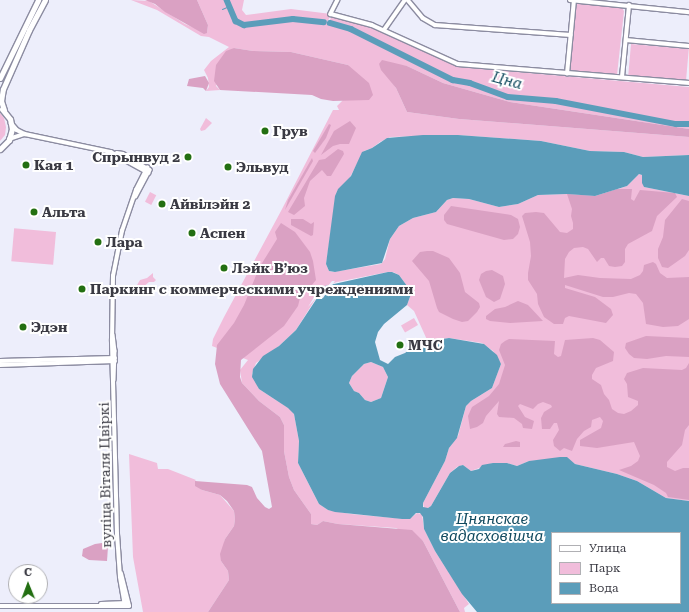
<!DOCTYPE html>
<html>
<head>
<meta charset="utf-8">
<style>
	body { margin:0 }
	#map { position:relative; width:689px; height:612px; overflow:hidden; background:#edeefb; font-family:"Roboto Serif",serif }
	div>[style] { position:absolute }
	.green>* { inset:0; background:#f1bddb; transform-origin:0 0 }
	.forest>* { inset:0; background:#daa1c3 }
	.water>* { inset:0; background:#5b9dba }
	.pier>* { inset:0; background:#edeefb }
	.stream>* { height:1px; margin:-0.5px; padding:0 0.5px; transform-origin:0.5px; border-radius:0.5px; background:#5b9dba }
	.river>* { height:5.5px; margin:-2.75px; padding:0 2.75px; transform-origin:2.75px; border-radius:2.75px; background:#5b9dba }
	.roads { filter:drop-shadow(1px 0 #8c8ca1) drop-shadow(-1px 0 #8c8ca1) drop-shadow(0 1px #8c8ca1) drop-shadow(0 -1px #8c8ca1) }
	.minor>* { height:3.5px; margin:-1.75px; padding:0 1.75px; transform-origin:1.75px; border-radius:1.75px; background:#fff }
	.secondary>* { height:5px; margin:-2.5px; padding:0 2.5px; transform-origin:2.5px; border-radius:2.5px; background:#fff }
	.dots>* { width:11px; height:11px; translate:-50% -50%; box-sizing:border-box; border:2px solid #fff; border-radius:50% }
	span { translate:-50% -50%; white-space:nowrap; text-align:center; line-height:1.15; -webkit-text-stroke:4px #fff; paint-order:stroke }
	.poi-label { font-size:14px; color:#3a3a43; font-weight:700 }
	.left { translate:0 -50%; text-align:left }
	.right { translate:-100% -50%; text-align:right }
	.street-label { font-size:14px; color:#3a3a43 }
	.water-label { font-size:15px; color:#10495e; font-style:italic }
	.legend { position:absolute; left:551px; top:532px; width:130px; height:72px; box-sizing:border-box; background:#fff; border:1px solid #b0b0b4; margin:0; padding:5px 7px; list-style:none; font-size:12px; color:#3a3a43 }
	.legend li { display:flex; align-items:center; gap:8px; height:20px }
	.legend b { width:20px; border:1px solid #b0b0b4 }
	.north { position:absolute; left:8px; top:564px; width:40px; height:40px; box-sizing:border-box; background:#fff; border:1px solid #b0b0b4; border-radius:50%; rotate:359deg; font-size:11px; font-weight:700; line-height:16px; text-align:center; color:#3a3a43 }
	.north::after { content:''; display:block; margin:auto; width:14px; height:18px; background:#236f12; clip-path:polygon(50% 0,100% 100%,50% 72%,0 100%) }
</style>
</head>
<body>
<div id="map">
	<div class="green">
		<div style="clip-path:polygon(131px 0,149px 1px,185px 24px,207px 33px,208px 25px,197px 0,244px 0,242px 10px,246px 15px,291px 9px,331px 14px,327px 23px,332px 17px,367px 26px,458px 67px,689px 87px,689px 129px,510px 102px,443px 83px,407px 66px,379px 64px,396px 88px,407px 112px,459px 119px,689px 137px,689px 155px,643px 157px,624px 152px,590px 151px,541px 141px,458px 135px,390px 137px,380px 142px,372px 148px,364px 151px,349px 179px,337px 191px,326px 264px,329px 271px,333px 272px,381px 264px,385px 259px,390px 239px,399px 226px,413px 218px,436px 212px,447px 200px,453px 198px,469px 199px,499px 207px,518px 204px,538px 195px,567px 194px,598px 196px,627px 186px,639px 174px,642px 175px,644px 187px,689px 196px,689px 501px,666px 498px,637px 481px,617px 474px,575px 464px,568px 459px,529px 461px,517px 466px,507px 463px,493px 463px,471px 471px,463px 465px,457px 467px,450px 473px,431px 506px,428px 508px,424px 508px,423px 503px,445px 461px,449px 448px,458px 436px,466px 406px,471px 401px,492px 388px,501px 364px,493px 351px,482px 343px,449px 338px,428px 342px,414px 311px,407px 305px,410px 297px,410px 290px,399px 275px,393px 272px,388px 272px,337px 282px,323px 287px,296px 330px,279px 346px,256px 363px,252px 374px,259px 389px,290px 409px,294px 414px,299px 441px,298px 463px,319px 504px,328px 510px,351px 514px,405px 519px,412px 517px,417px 513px,422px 514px,424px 529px,435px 551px,469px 604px,464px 608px,465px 612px,460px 612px,423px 541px,396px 528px,338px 524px,323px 521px,317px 525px,311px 524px,311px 514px,294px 490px,289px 477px,284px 451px,284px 425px,280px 417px,259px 401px,242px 383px,240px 370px,248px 360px,212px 346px,213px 339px,224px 317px,281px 211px,333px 110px,339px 110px,337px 106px,343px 100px,363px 100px,348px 65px,291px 52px,253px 51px,234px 48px,216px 86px,220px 90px,206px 91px,209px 87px,208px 78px,204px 70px,211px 61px,229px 47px,209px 37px,201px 36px,157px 10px)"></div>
		<div style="clip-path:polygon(579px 3px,622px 8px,624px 11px,617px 75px,571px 71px,569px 67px,575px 6px)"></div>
		<div style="left:631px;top:44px;width:58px;height:32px;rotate:5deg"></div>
		<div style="clip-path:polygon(0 113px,4px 118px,6px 127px,5px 135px,0 141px)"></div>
		<div style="clip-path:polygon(206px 118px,212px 123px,205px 130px,201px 131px,200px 129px)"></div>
		<div style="left:150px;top:192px;width:7px;height:11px;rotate:27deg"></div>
		<div style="left:56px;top:232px;width:33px;height:42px;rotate:95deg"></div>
		<div style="clip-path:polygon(153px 273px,153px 277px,156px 280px,154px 282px,149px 282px,142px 288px,139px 288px,137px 285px,140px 280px,147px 278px)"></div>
		<div style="left:414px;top:318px;width:8px;height:15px;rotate:60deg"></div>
		<div style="clip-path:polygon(371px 362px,383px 367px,388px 377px,381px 398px,371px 402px,365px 400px,359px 393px,354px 391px,349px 383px,352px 376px,364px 364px)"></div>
		<div style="clip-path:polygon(129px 454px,157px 463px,158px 469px,168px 469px,196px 480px,195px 481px,202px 490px,220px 495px,234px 511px,235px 519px,234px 526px,225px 539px,221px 561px,228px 571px,229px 580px,208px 612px,143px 612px,133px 557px)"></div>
	</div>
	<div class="forest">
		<div style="clip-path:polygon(145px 0,197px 0,208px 25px,207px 33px,204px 34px,165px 12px,155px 4px)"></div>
		<div style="clip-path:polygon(234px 48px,253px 51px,291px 52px,348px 65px,369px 83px,373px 95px,369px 100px,333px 101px,321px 99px,312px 95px,220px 90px,214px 81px,216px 65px,226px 51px)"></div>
		<div style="clip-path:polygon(382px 60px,407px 66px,443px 83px,510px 102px,689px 129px,689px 137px,459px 119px,407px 112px,396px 88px,381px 70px,379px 64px)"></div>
		<div style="clip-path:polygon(205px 76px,209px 83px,206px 91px,203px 88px,187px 86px,189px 79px)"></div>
		<div style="clip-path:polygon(350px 121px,356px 128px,349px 144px,340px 144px,333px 146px,321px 155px,334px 131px)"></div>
		<div style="clip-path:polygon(329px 124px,331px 125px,326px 138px,315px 153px,313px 151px)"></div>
		<div style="clip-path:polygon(338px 149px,343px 151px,344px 154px,331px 176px,327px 176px,322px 170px,310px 181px,304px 198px,305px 206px,294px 215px,288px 212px,319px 160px,325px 159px)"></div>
		<div style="clip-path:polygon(312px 158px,313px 161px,285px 210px,288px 200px)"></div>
		<div style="clip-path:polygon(617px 189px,632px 189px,631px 199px,634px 201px,640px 190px,675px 193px,677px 197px,657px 216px,652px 231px,628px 244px,625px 249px,625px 262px,622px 266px,615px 267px,609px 266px,604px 258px,601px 258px,597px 262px,588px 249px,583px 247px,574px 248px,569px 252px,565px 259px,564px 278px,578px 275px,600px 278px,631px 279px,640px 275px,643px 271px,644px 265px,653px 262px,656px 264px,660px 273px,667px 278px,689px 277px,689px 319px,678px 326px,663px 327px,646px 324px,643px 303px,636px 294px,629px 293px,613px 297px,603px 297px,565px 285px,565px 288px,595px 297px,611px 309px,613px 315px,606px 323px,569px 316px,565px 318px,563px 324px,554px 324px,544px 317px,538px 304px,537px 294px,528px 280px,528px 273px,531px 256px,530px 242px,522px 216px,525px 213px,536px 212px,544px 213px,560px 232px,567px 233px,573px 229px,573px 223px,571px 216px,572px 209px,567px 194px,595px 196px)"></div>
		<div style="clip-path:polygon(682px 199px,689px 201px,689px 250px,685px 256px,668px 268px,662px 267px,658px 258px,658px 249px,663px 237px,665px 220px)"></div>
		<div style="clip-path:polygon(451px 206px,511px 215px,518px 219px,520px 227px,518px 234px,513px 239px,504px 240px,447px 224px,444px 220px,444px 215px)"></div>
		<div style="clip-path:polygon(291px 219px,303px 219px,311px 224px,314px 222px,313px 235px,311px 236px,291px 225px)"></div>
		<div style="clip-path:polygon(281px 223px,295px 232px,310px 252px,313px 261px,316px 280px,312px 285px,302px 290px,298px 306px,284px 326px,241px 360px,240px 377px,242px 383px,259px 401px,280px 417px,284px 425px,284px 451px,289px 477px,294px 490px,311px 514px,311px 524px,317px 525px,323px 521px,338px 524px,412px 530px,423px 541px,460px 612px,208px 612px,229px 580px,228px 571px,221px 561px,220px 554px,225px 539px,234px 526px,235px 519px,234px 511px,227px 501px,220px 495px,202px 490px,195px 486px,195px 481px,247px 485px,252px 487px,257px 498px,265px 507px,269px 509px,272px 507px,262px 451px,220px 384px,215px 364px,217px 345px,234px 323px,244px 305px,259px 268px,277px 239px,275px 232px)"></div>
		<div style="clip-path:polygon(427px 251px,433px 251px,449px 258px,460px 273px,465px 292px,479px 303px,480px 307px,477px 312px,468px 321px,462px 322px,453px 319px,439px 312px,437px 308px,429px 281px,412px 261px,420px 252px)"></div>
		<div style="clip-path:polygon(492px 270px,503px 276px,505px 284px,500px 299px,494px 302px,486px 297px,479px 280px,481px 274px,486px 271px)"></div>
		<div style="clip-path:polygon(518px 301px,528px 305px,543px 321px,510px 323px,490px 321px,486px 319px,486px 316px,495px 309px,505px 307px)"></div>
		<div style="clip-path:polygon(646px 336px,689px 338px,689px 357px,666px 356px,647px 359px,634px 358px,629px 354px,625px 348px,626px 343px)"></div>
		<div style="clip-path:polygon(593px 338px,600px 340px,614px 352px,613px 361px,596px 368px,592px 375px,592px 379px,601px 385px,604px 394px,609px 400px,612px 409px,618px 413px,624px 414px,631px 411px,638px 405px,638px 401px,628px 397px,627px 384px,624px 379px,627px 373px,643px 368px,682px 370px,686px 368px,689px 363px,689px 425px,685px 430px,682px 445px,667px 462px,667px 467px,675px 471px,683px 468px,689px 468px,689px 500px,668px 497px,666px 493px,654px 485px,619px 470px,631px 466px,638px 461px,640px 456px,634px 442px,597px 448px,580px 446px,580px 440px,601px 428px,603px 421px,600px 417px,592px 420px,591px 427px,584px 431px,577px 439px,572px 451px,564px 448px,560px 451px,554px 446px,553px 440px,559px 430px,557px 423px,554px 423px,550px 429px,542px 429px,541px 418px,544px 412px,552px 407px,551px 405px,543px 402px,538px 404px,533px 409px,520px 404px,518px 406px,525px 417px,534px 421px,532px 429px,523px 428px,522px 424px,514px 418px,499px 417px,497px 414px,499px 401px,486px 416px,483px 423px,477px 427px,470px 429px,468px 416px,472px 407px,489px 396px,499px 384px,505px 365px,499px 350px,501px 344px,505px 341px,509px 339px,555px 341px,554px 354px,558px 357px,561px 356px,565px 340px)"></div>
		<div style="clip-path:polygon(516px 441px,520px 442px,520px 447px,503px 447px,505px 444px)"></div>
		<div style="clip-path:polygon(102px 543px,108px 547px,107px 561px,89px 560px,82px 556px,83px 549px,95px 544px)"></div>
	</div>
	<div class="water">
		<div style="clip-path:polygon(423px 135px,458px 135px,541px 141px,590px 151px,624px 152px,643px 157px,689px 155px,689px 196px,644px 187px,642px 183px,642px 175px,639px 174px,627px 186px,595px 196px,567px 194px,538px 195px,518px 204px,499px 207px,469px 199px,453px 198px,447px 200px,436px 212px,413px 218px,399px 226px,390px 239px,382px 263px,335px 272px,329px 271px,326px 264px,335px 196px,338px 189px,351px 176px,362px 152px,372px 148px,387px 138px)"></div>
		<div style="clip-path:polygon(evenodd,388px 272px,392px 272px,399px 275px,410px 290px,411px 294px,407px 305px,384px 324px,378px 332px,375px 342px,380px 360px,388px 364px,395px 357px,405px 353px,418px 343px,449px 338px,484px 344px,497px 355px,501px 364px,492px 388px,471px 401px,466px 406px,457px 438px,449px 448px,445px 461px,423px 503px,423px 507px,428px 508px,431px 506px,450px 473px,459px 466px,463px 465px,471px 471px,479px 469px,482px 465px,493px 463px,507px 463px,517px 466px,529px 461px,560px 457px,567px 457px,575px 464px,617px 474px,637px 481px,666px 498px,689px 501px,689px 612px,477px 612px,462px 594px,435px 551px,424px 529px,423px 517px,420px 513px,416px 513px,410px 519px,402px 519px,335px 512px,328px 510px,319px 504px,298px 463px,299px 441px,294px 414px,288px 408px,259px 389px,252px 377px,253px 369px,263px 356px,279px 346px,296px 330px,325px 286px,388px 272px,371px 362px,383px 367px,388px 377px,381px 398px,371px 402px,365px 400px,359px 393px,354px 391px,349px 383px,352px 376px,364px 364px,371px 362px,388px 272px,552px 533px,680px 533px,680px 603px,552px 603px,552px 533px)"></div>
	</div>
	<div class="pier">
		<div style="clip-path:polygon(332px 281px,335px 281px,323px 298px,316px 298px,308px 307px,319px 289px,323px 292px)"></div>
	</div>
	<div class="stream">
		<div style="left:222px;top:9px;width:8px;rotate:-23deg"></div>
	</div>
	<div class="river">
		<div style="left:227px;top:0;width:23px;rotate:67deg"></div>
		<div style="left:236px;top:21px;width:9px;rotate:27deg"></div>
		<div style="left:244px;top:25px;width:49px;rotate:-7deg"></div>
		<div style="left:293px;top:19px;width:31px;rotate:6deg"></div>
		<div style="left:330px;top:23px;width:22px;rotate:16deg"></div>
		<div style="left:351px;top:29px;width:114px;rotate:26.6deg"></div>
		<div style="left:453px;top:80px;width:17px;rotate:10deg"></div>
		<div style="left:470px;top:83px;width:40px;rotate:20.2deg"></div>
		<div style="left:508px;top:97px;width:48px;rotate:4.8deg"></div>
		<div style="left:556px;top:101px;width:122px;rotate:10.9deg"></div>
		<div style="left:676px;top:124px;width:13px"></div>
	</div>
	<div class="roads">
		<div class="minor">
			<div style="left:338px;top:0;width:16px;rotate:117deg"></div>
			<div style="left:331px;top:14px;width:42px;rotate:15deg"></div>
			<div style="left:372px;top:25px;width:94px;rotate:24.4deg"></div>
			<div style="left:458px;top:64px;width:232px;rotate:4.7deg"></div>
			<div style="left:408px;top:0;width:23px;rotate:50deg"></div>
			<div style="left:423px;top:18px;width:14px;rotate:30deg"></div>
			<div style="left:435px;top:25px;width:136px;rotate:4.2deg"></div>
			<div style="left:570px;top:0;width:120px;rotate:5.8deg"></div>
			<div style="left:384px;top:30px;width:37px;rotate:-55deg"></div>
			<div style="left:626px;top:40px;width:63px;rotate:5.4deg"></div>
			<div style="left:567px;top:74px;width:74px;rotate:-84.6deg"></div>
			<div style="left:622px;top:77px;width:72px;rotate:-84.4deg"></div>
			<div style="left:11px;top:123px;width:9px;rotate:49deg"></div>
			<div style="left:17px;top:130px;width:9px;rotate:27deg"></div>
			<div style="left:25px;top:134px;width:88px;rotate:11.8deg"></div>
			<div style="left:111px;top:152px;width:43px;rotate:28.9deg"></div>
			<div style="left:9px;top:139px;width:16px;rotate:-18deg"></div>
			<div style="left:117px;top:153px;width:6px;rotate:9deg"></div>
			<div style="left:123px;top:154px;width:31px;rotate:31deg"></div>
			<div style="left:150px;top:170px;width:30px;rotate:118deg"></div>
			<div style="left:113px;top:335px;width:16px;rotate:83deg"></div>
			<div style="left:115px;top:351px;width:29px;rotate:92deg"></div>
			<div style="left:0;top:361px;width:115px;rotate:-1.5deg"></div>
			<div style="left:0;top:365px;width:115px;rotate:-2deg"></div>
			<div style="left:101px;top:604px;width:26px;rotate:-2deg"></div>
			<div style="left:0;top:606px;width:129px"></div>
			<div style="left:129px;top:606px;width:33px;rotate:-104deg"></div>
			<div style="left:125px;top:606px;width:29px;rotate:-100deg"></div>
			<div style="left:120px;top:577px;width:43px;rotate:-94deg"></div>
			<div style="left:117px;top:534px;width:194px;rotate:-91.5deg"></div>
			<div style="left:112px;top:340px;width:64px;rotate:-89.1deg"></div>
			<div style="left:113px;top:276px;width:46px;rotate:-78.7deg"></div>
			<div style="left:122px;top:231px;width:43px;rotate:-71.1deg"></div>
			<div style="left:136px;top:190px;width:25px;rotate:-63deg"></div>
		</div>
		<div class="secondary">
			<div style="left:0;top:78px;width:87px;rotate:-64deg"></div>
			<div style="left:4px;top:110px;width:9px;rotate:-108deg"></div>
			<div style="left:1px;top:101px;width:12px;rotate:-81deg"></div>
			<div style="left:3px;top:89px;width:64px;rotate:-66.2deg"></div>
			<div style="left:29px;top:30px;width:34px;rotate:-62deg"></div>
			<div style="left:0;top:149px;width:13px;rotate:-45deg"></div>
			<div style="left:9px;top:140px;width:11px;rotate:-75deg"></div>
			<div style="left:12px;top:129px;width:10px;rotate:-101deg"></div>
			<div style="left:10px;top:119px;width:13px;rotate:-129deg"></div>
		</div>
	</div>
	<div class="dots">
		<div style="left:265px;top:131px;background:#236f12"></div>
		<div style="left:188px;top:157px;background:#236f12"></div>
		<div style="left:26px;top:165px;background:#236f12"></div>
		<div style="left:228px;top:167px;background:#236f12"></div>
		<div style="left:162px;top:204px;background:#236f12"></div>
		<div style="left:34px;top:212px;background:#236f12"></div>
		<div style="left:192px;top:233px;background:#236f12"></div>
		<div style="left:98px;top:242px;background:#236f12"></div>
		<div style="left:224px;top:268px;background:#236f12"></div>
		<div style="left:82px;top:289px;background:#236f12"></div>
		<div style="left:23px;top:327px;background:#236f12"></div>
		<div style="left:400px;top:345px;background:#236f12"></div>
	</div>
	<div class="poi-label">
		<span class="left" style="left:273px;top:131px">Грув</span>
		<span class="right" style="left:180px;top:157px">Спрынвуд 2</span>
		<span class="left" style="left:34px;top:165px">Кая 1</span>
		<span class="left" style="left:236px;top:167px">Эльвуд</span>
		<span class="left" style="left:170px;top:204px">Айвілэйн 2</span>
		<span class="left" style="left:42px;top:212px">Альта</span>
		<span class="left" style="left:200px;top:233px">Аспен</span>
		<span class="left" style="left:106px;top:242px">Лара</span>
		<span class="left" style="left:232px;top:268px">Лэйк В’юз</span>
		<span class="left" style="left:90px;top:289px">Паркинг с коммерческими учреждениями</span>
		<span class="left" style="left:31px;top:327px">Эдэн</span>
		<span class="left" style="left:408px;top:345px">МЧС</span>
	</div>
	<div class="street-label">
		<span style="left:105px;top:475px;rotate:-91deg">вуліца Віталя Цвіркі</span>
	</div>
	<div class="water-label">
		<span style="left:507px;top:81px;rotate:15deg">Цна</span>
		<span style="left:492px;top:528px">Цнянскае<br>вадасховішча</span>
	</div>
	<ul class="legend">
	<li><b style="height:5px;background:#fff"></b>Улица</li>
	<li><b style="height:11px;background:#f1bddb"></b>Парк</li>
	<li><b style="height:11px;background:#5b9dba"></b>Вода</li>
	</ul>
	<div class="north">С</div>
</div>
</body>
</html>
